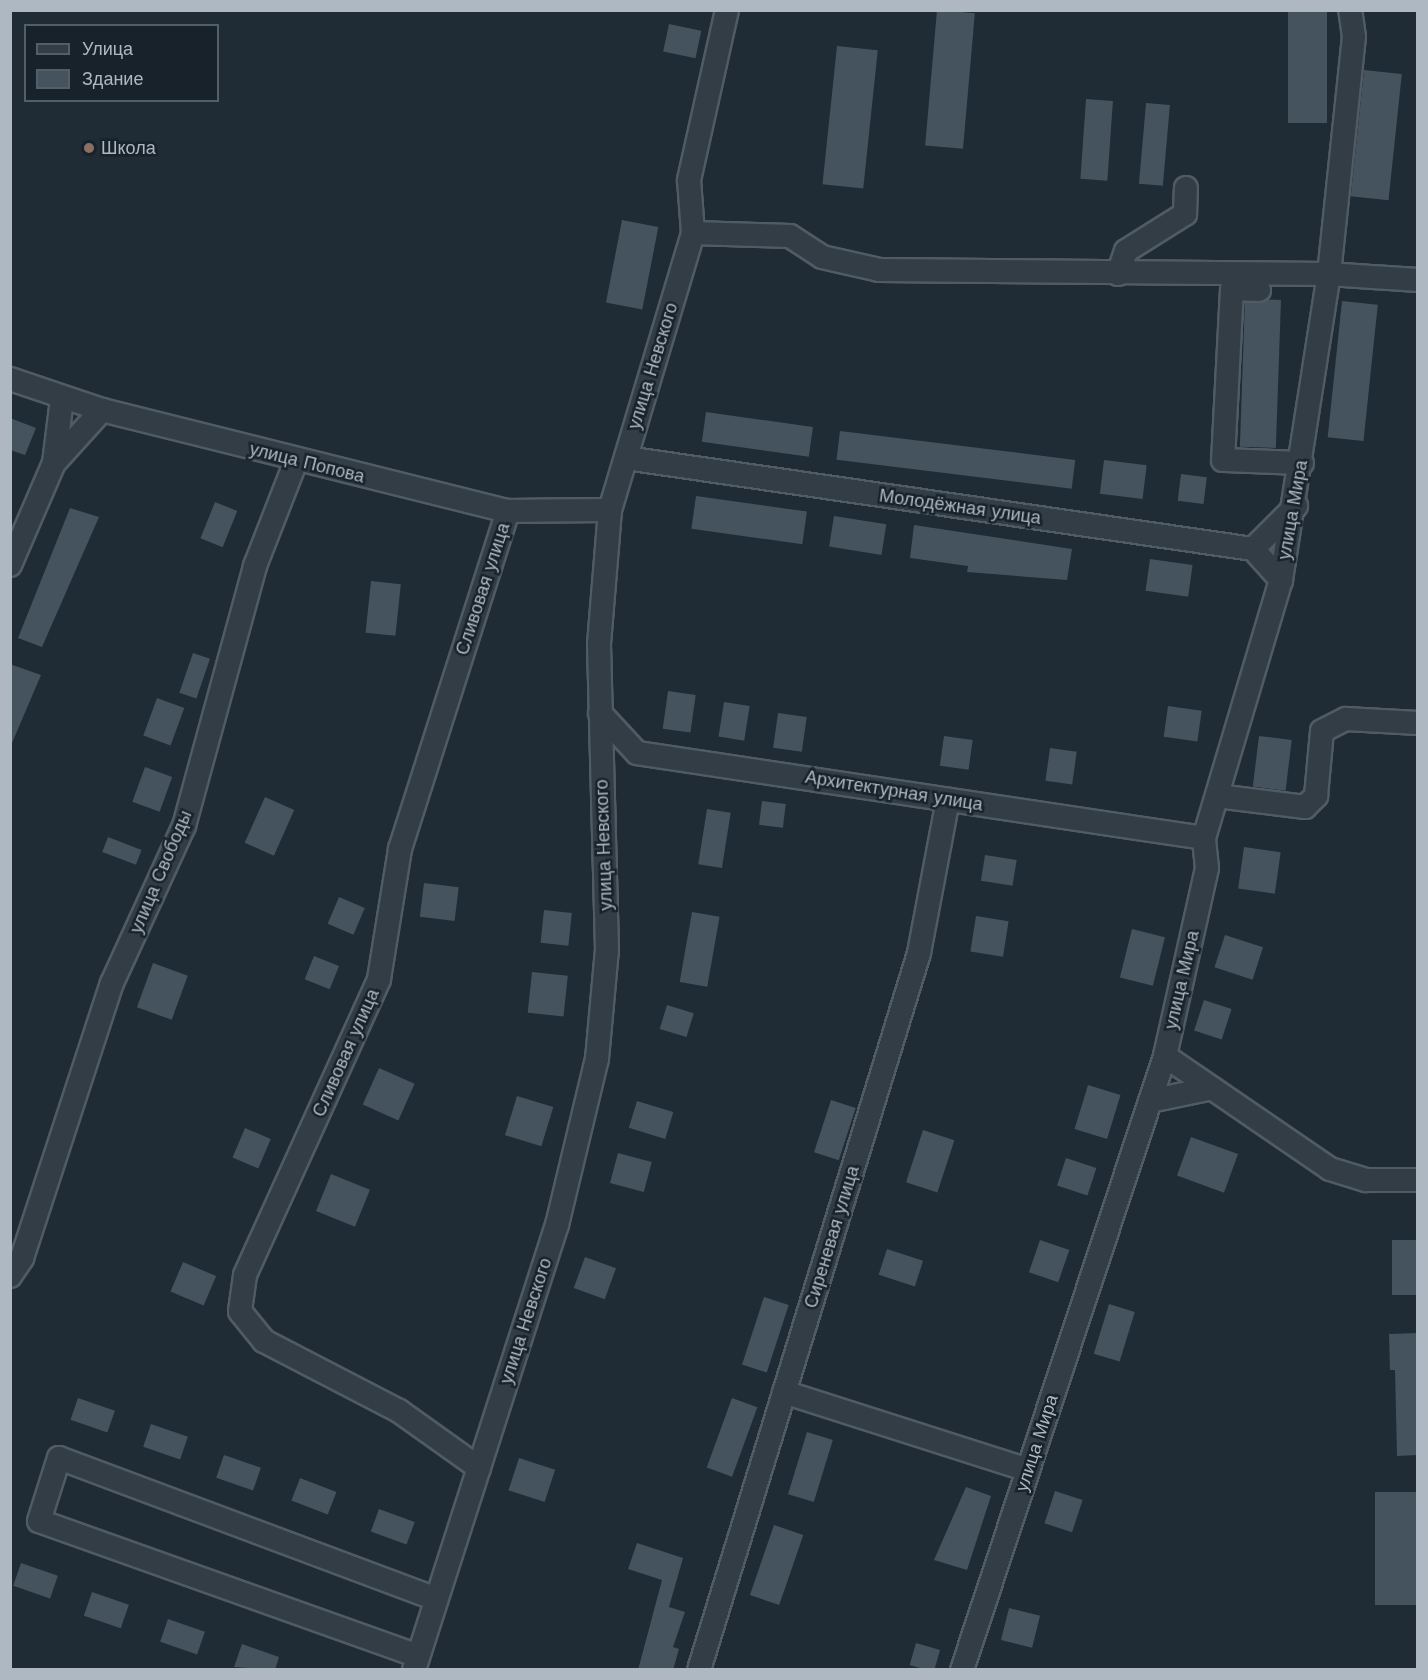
<!DOCTYPE html>
<html>
<head>
<meta charset="utf-8">
<style>
	body { margin:0 }
	#map { position:relative; width:1428px; height:1680px; overflow:hidden; background:#1f2b35; font-family:"Work Sans",sans-serif }
	div>[style] { position:absolute }
	.building>* { inset:0; background:#45535f; transform-origin:0 0 }
	.roads { filter:drop-shadow(2px 0 #505b64) drop-shadow(-2px 0 #505b64) drop-shadow(0 2px #505b64) drop-shadow(0 -2px #505b64) }
	.minor>* { height:22px; margin:-11px; padding:0 11px; transform-origin:11px; border-radius:11px; background:#333d46 }
	.dots>* { width:16px; height:16px; translate:-50% -50%; box-sizing:border-box; border:3px solid #18222a; border-radius:50% }
	span { translate:-50% -50%; white-space:nowrap; text-align:center; line-height:1.15; -webkit-text-stroke:5px #18222a; paint-order:stroke }
	.poi-label { font-size:18px; color:#adb8c3 }
	.left { translate:0 -50%; text-align:left }
	.street-label { font-size:18px; color:#adb8c3 }
	.frame { position:absolute; inset:0; border:12px solid #adb8c3; pointer-events:none }
	.legend { position:absolute; left:24px; top:24px; width:195px; height:78px; box-sizing:border-box; background:#18222a; border:2px solid #545e67; margin:0; padding:8px 10px; list-style:none; font-size:18px; color:#adb8c3 }
	.legend li { display:flex; align-items:center; gap:12px; height:30px }
	.legend b { width:30px; border:2px solid #545e67 }
</style>
</head>
<body>
<div id="map">
	<div class="building">
		<div style="left:937px;top:10px;width:38px;height:136px;rotate:5deg"></div>
		<div style="left:1288px;top:10px;width:39px;height:113px"></div>
		<div style="left:669px;top:24px;width:33px;height:28px;rotate:12deg"></div>
		<div style="left:837px;top:46px;width:41px;height:139px;rotate:6deg"></div>
		<div style="left:1364px;top:70px;width:38px;height:127px;rotate:6deg"></div>
		<div style="left:1086px;top:99px;width:27px;height:80px;rotate:4deg"></div>
		<div style="left:1146px;top:103px;width:24px;height:81px;rotate:5deg"></div>
		<div style="left:622px;top:220px;width:37px;height:84px;rotate:11deg"></div>
		<div style="left:1281px;top:300px;width:148px;height:36px;rotate:92deg"></div>
		<div style="left:1342px;top:301px;width:36px;height:137px;rotate:6deg"></div>
		<div style="left:706px;top:412px;width:108px;height:30px;rotate:8deg"></div>
		<div style="clip-path:polygon(10px 418px,36px 428px,25px 455px,10px 450px)"></div>
		<div style="left:840px;top:431px;width:237px;height:29px;rotate:7deg"></div>
		<div style="left:1104px;top:460px;width:43px;height:34px;rotate:7deg"></div>
		<div style="left:1181px;top:474px;width:26px;height:27px;rotate:7deg"></div>
		<div style="left:696px;top:496px;width:112px;height:33px;rotate:8deg"></div>
		<div style="left:215px;top:502px;width:24px;height:39px;rotate:22deg"></div>
		<div style="clip-path:polygon(70px 508px,99px 517px,42px 647px,18px 638px)"></div>
		<div style="left:834px;top:516px;width:53px;height:31px;rotate:9deg"></div>
		<div style="clip-path:polygon(914px 525px,1072px 549px,1067px 580px,967px 572px,968px 566px,910px 558px)"></div>
		<div style="left:1150px;top:559px;width:43px;height:32px;rotate:8deg"></div>
		<div style="left:371px;top:581px;width:30px;height:52px;rotate:6deg"></div>
		<div style="left:193px;top:653px;width:18px;height:42px;rotate:19deg"></div>
		<div style="clip-path:polygon(10px 664px,41px 675px,12px 743px,10px 743px)"></div>
		<div style="left:668px;top:691px;width:28px;height:38px;rotate:8deg"></div>
		<div style="left:157px;top:698px;width:29px;height:40px;rotate:20deg"></div>
		<div style="left:724px;top:702px;width:26px;height:35px;rotate:9deg"></div>
		<div style="left:1168px;top:706px;width:34px;height:31px;rotate:8deg"></div>
		<div style="left:778px;top:713px;width:29px;height:35px;rotate:8deg"></div>
		<div style="left:944px;top:736px;width:29px;height:30px;rotate:8deg"></div>
		<div style="left:1259px;top:736px;width:33px;height:51px;rotate:7deg"></div>
		<div style="left:1050px;top:748px;width:27px;height:33px;rotate:8deg"></div>
		<div style="left:145px;top:767px;width:29px;height:37px;rotate:20deg"></div>
		<div style="left:265px;top:797px;width:32px;height:50px;rotate:24deg"></div>
		<div style="left:762px;top:801px;width:24px;height:24px;rotate:7deg"></div>
		<div style="left:707px;top:809px;width:24px;height:56px;rotate:9deg"></div>
		<div style="left:108px;top:837px;width:36px;height:16px;rotate:21deg"></div>
		<div style="left:1244px;top:847px;width:37px;height:42px;rotate:8deg"></div>
		<div style="left:985px;top:855px;width:32px;height:26px;rotate:9deg"></div>
		<div style="left:424px;top:883px;width:35px;height:34px;rotate:7deg"></div>
		<div style="left:339px;top:897px;width:28px;height:29px;rotate:23deg"></div>
		<div style="left:544px;top:910px;width:28px;height:33px;rotate:6deg"></div>
		<div style="left:692px;top:912px;width:28px;height:71px;rotate:10deg"></div>
		<div style="left:976px;top:916px;width:33px;height:36px;rotate:9deg"></div>
		<div style="left:1132px;top:929px;width:34px;height:50px;rotate:14deg"></div>
		<div style="left:1225px;top:935px;width:40px;height:34px;rotate:18deg"></div>
		<div style="left:314px;top:956px;width:27px;height:25px;rotate:22deg"></div>
		<div style="left:153px;top:963px;width:37px;height:47px;rotate:20deg"></div>
		<div style="left:532px;top:972px;width:36px;height:41px;rotate:6deg"></div>
		<div style="left:1204px;top:1000px;width:29px;height:32px;rotate:18deg"></div>
		<div style="left:667px;top:1005px;width:28px;height:25px;rotate:17deg"></div>
		<div style="left:379px;top:1068px;width:39px;height:40px;rotate:24deg"></div>
		<div style="left:1088px;top:1085px;width:34px;height:46px;rotate:17deg"></div>
		<div style="left:517px;top:1096px;width:38px;height:41px;rotate:17deg"></div>
		<div style="left:831px;top:1100px;width:26px;height:55px;rotate:18deg"></div>
		<div style="left:637px;top:1101px;width:38px;height:28px;rotate:17deg"></div>
		<div style="left:245px;top:1128px;width:28px;height:32px;rotate:23deg"></div>
		<div style="left:923px;top:1130px;width:33px;height:55px;rotate:18deg"></div>
		<div style="left:1191px;top:1137px;width:50px;height:41px;rotate:20deg"></div>
		<div style="left:618px;top:1153px;width:35px;height:31px;rotate:15deg"></div>
		<div style="left:1066px;top:1158px;width:32px;height:29px;rotate:18deg"></div>
		<div style="left:331px;top:1174px;width:42px;height:40px;rotate:22deg"></div>
		<div style="left:1040px;top:1240px;width:31px;height:34px;rotate:19deg"></div>
		<div style="left:1392px;top:1240px;width:26px;height:55px"></div>
		<div style="left:887px;top:1249px;width:38px;height:27px;rotate:18deg"></div>
		<div style="left:585px;top:1257px;width:33px;height:33px;rotate:20deg"></div>
		<div style="left:183px;top:1262px;width:36px;height:32px;rotate:23deg"></div>
		<div style="left:764px;top:1297px;width:26px;height:71px;rotate:18deg"></div>
		<div style="left:1109px;top:1304px;width:27px;height:52px;rotate:17deg"></div>
		<div style="clip-path:polygon(1418px 1333px,1418px 1455px,1397px 1456px,1395px 1370px,1390px 1370px,1389px 1334px)"></div>
		<div style="left:78px;top:1398px;width:39px;height:23px;rotate:19deg"></div>
		<div style="left:732px;top:1398px;width:27px;height:74px;rotate:20deg"></div>
		<div style="left:151px;top:1424px;width:39px;height:24px;rotate:19deg"></div>
		<div style="left:807px;top:1432px;width:27px;height:65px;rotate:17deg"></div>
		<div style="left:224px;top:1455px;width:39px;height:24px;rotate:19deg"></div>
		<div style="left:519px;top:1458px;width:38px;height:34px;rotate:18deg"></div>
		<div style="left:300px;top:1478px;width:39px;height:24px;rotate:21deg"></div>
		<div style="clip-path:polygon(966px 1487px,991px 1496px,967px 1570px,934px 1560px)"></div>
		<div style="left:1055px;top:1491px;width:29px;height:34px;rotate:18deg"></div>
		<div style="left:1418px;top:1492px;width:113px;height:43px;rotate:90deg"></div>
		<div style="left:379px;top:1509px;width:38px;height:24px;rotate:20deg"></div>
		<div style="left:774px;top:1525px;width:31px;height:74px;rotate:19deg"></div>
		<div style="clip-path:polygon(637px 1543px,683px 1558px,669px 1607px,685px 1612px,673px 1647px,679px 1649px,673px 1670px,638px 1670px,662px 1580px,628px 1569px)"></div>
		<div style="left:21px;top:1563px;width:39px;height:24px;rotate:19deg"></div>
		<div style="left:92px;top:1592px;width:39px;height:25px;rotate:19deg"></div>
		<div style="left:1009px;top:1608px;width:32px;height:33px;rotate:14deg"></div>
		<div style="left:168px;top:1619px;width:39px;height:24px;rotate:19deg"></div>
		<div style="left:916px;top:1643px;width:25px;height:23px;rotate:16deg"></div>
		<div style="clip-path:polygon(242px 1644px,279px 1657px,275px 1670px,234px 1667px)"></div>
	</div>
	<div class="roads">
		<div class="minor">
			<div style="left:693px;top:233px;width:97px;rotate:1.8deg"></div>
			<div style="left:790px;top:236px;width:38px;rotate:33deg"></div>
			<div style="left:822px;top:257px;width:58px;rotate:12.8deg"></div>
			<div style="left:879px;top:270px;width:450px;rotate:0.5deg"></div>
			<div style="left:1329px;top:274px;width:89px;rotate:3.9deg"></div>
			<div style="left:1118px;top:274px;width:24px;rotate:-71deg"></div>
			<div style="left:1126px;top:251px;width:70px;rotate:-32.1deg"></div>
			<div style="left:1185px;top:214px;width:26px;rotate:-88deg"></div>
			<div style="left:1259px;top:290px;width:27px;rotate:-178deg"></div>
			<div style="left:1232px;top:289px;width:171px;rotate:93deg"></div>
			<div style="left:1223px;top:460px;width:79px;rotate:2.2deg"></div>
			<div style="left:10px;top:379px;width:97px;rotate:18.6deg"></div>
			<div style="left:102px;top:410px;width:418px;rotate:14deg"></div>
			<div style="left:508px;top:511px;width:102px;rotate:-0.6deg"></div>
			<div style="left:626px;top:458px;width:634px;rotate:8.26deg"></div>
			<div style="left:1253px;top:549px;width:42px;rotate:47.9deg"></div>
			<div style="left:54px;top:463px;width:72px;rotate:-47.8deg"></div>
			<div style="left:1253px;top:549px;width:61px;rotate:-45deg"></div>
			<div style="left:10px;top:565px;width:111px;rotate:-66.7deg"></div>
			<div style="left:54px;top:463px;width:64px;rotate:-82.9deg"></div>
			<div style="left:600px;top:713px;width:54px;rotate:47.2deg"></div>
			<div style="left:637px;top:753px;width:573px;rotate:8.53deg"></div>
			<div style="left:1217px;top:796px;width:89px;rotate:7.1deg"></div>
			<div style="left:1305px;top:807px;width:16px;rotate:-45deg"></div>
			<div style="left:1316px;top:796px;width:65px;rotate:-84.7deg"></div>
			<div style="left:1322px;top:731px;width:27px;rotate:-27deg"></div>
			<div style="left:1346px;top:719px;width:72px;rotate:3.2deg"></div>
			<div style="left:1165px;top:1056px;width:200px;rotate:34.4deg"></div>
			<div style="left:1330px;top:1169px;width:38px;rotate:17deg"></div>
			<div style="left:1366px;top:1180px;width:52px"></div>
			<div style="left:1150px;top:1101px;width:63px;rotate:-11.8deg"></div>
			<div style="left:10px;top:1276px;width:22px;rotate:-56deg"></div>
			<div style="left:22px;top:1258px;width:289px;rotate:-71.9deg"></div>
			<div style="left:112px;top:983px;width:173px;rotate:-65.4deg"></div>
			<div style="left:184px;top:826px;width:270px;rotate:-74.7deg"></div>
			<div style="left:255px;top:566px;width:113px;rotate:-68.7deg"></div>
			<div style="left:784px;top:1392px;width:256px;rotate:17.7deg"></div>
			<div style="left:479px;top:1468px;width:98px;rotate:-144.5deg"></div>
			<div style="left:399px;top:1411px;width:152px;rotate:-152.6deg"></div>
			<div style="left:264px;top:1341px;width:38px;rotate:-129deg"></div>
			<div style="left:240px;top:1311px;width:36px;rotate:-82deg"></div>
			<div style="left:245px;top:1275px;width:325px;rotate:-65.6deg"></div>
			<div style="left:379px;top:979px;width:132px;rotate:-80.8deg"></div>
			<div style="left:400px;top:849px;width:355px;rotate:-72.3deg"></div>
			<div style="left:418px;top:1656px;width:402px;rotate:-160.4deg"></div>
			<div style="left:39px;top:1521px;width:66px;rotate:-72.4deg"></div>
			<div style="left:59px;top:1458px;width:403px;rotate:20.5deg"></div>
			<div style="left:414px;top:1670px;width:467px;rotate:-72.2deg"></div>
			<div style="left:557px;top:1225px;width:171px;rotate:-76.5deg"></div>
			<div style="left:597px;top:1059px;width:109px;rotate:-84.8deg"></div>
			<div style="left:607px;top:950px;width:306px;rotate:-91.5deg"></div>
			<div style="left:599px;top:644px;width:134px;rotate:-85.3deg"></div>
			<div style="left:610px;top:510px;width:289px;rotate:-73.3deg"></div>
			<div style="left:693px;top:233px;width:53px;rotate:-94.3deg"></div>
			<div style="left:689px;top:180px;width:174px;rotate:-77.4deg"></div>
			<div style="left:699px;top:1670px;width:750px;rotate:-72.94deg"></div>
			<div style="left:919px;top:953px;width:156px;rotate:-79.3deg"></div>
			<div style="left:962px;top:1670px;width:647px;rotate:-71.71deg"></div>
			<div style="left:1165px;top:1056px;width:193px;rotate:-77.4deg"></div>
			<div style="left:1207px;top:868px;width:30px;rotate:-96deg"></div>
			<div style="left:1204px;top:838px;width:269px;rotate:-73.4deg"></div>
			<div style="left:1281px;top:580px;width:310px;rotate:-81.1deg"></div>
			<div style="left:1329px;top:274px;width:238px;rotate:-84deg"></div>
			<div style="left:1354px;top:37px;width:27px;rotate:-98deg"></div>
		</div>
	</div>
	<div class="dots">
		<div style="left:89px;top:148px;background:#8d6e63"></div>
	</div>
	<div class="poi-label">
		<span class="left" style="left:101px;top:148px">Школа</span>
	</div>
	<div class="street-label">
		<span style="left:653px;top:366px;rotate:-73deg">улица Невского</span>
		<span style="left:307px;top:463px;rotate:14deg">улица Попова</span>
		<span style="left:960px;top:507px;rotate:8deg">Молодёжная улица</span>
		<span style="left:1293px;top:510px;rotate:-80deg">улица Мира</span>
		<span style="left:483px;top:589px;rotate:-72deg">Сливовая улица</span>
		<span style="left:894px;top:791px;rotate:9deg">Архитектурная улица</span>
		<span style="left:604px;top:845px;rotate:-92deg">улица Невского</span>
		<span style="left:161px;top:872px;rotate:-67deg">улица Свободы</span>
		<span style="left:1182px;top:980px;rotate:-77deg">улица Мира</span>
		<span style="left:346px;top:1053px;rotate:-66deg">Сливовая улица</span>
		<span style="left:832px;top:1237px;rotate:-73deg">Сиреневая улица</span>
		<span style="left:526px;top:1321px;rotate:-72deg">улица Невского</span>
		<span style="left:1037px;top:1443px;rotate:-72deg">улица Мира</span>
	</div>
	<div class="frame"></div>
	<ul class="legend">
	<li><b style="height:8px;background:#333d46"></b>Улица</li>
	<li><b style="height:16px;background:#45535f"></b>Здание</li>
	</ul>
</div>
</body>
</html>
